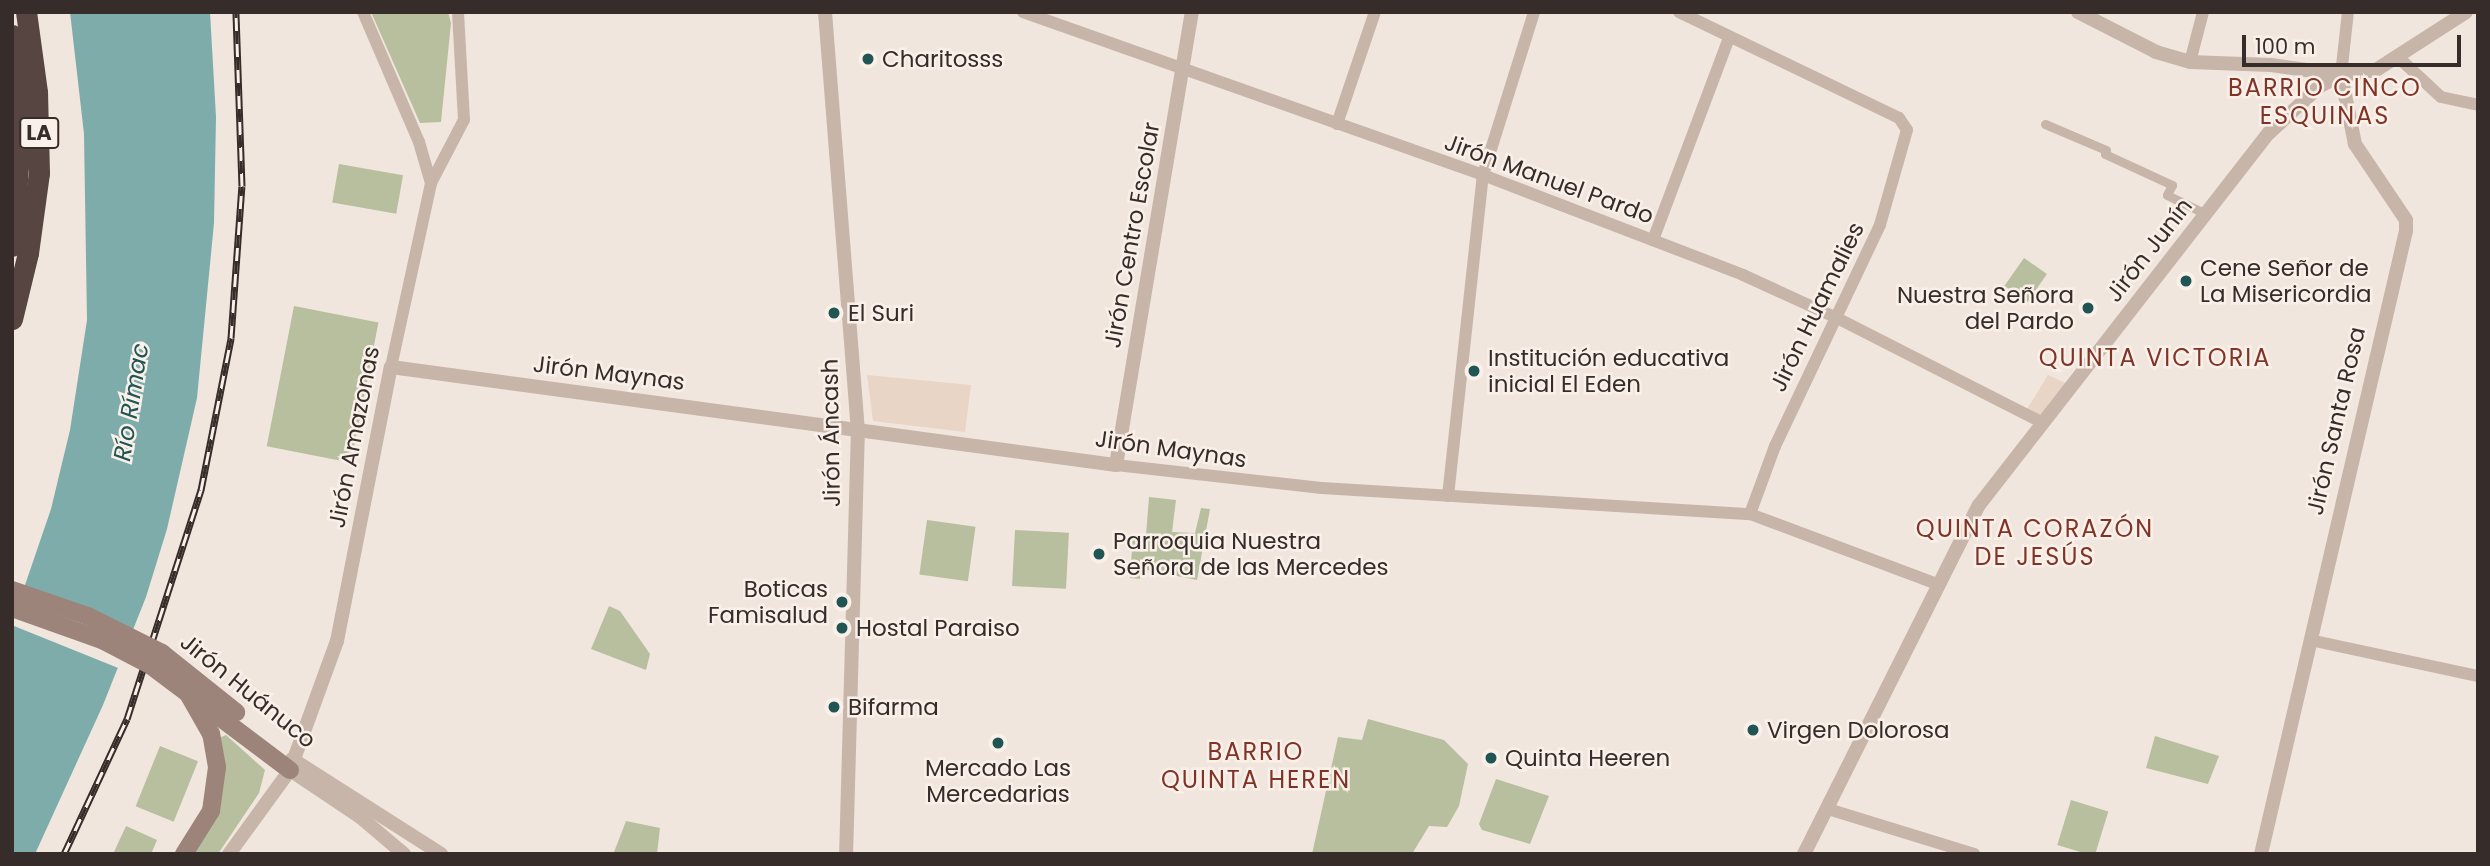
<!DOCTYPE html>
<html>
<head>
<meta charset="utf-8">
<style>
	body { margin:0 }
	#map { position:relative; width:2490px; height:866px; overflow:hidden; background:#f1e6dd; font-family:Poppins,sans-serif }
	div>[style] { position:absolute }
	.green>* { inset:0; background:#b7bf9e; transform-origin:0 0 }
	.plaza>* { inset:0; background:#e8d5c5 }
	.water>* { inset:0; background:#7dacaa }
	.pier>* { inset:0; background:#f1e6dd; transform-origin:0 0 }
	.pedestrian>* { height:9px; margin:-4.5px; padding:0 4.5px; transform-origin:4.5px; border-radius:4.5px; background:#c8b5a9 }
	.minor>* { height:12px; margin:-6px; padding:0 6px; transform-origin:6px; border-radius:6px; background:#c8b5a9 }
	.tertiary>* { height:14px; margin:-7px; padding:0 7px; transform-origin:7px; border-radius:7px; background:#c8b5a9 }
	.secondary>* { height:18px; margin:-9px; padding:0 9px; transform-origin:9px; border-radius:9px; background:#9c847b }
	.motorway>* { height:21px; margin:-10.5px; padding:0 10.5px; transform-origin:10.5px; border-radius:10.5px; background:#564540 }
	.rail>* { height:7px; margin-top:-3.5px; transform-origin:0; background:repeating-linear-gradient(90deg,#f9f0e9 0 13px,#362c29 0 26px); box-sizing:border-box; border-block:2px solid #362c29 }
	.secondary-bridge>* { height:18px; margin:-9px; padding:0 9px; transform-origin:9px; border-radius:9px; background:#9c847b }
	.dots>* { width:19px; height:19px; translate:-50% -50%; box-sizing:border-box; border:4px solid #f9f0e9; border-radius:50% }
	span { translate:-50% -50%; white-space:nowrap; text-align:center; line-height:1.15; -webkit-text-stroke:5px #f9f0e9; paint-order:stroke }
	.shield-label span { padding:2px 5px; background:#f9f0e9; border:2px solid; border-radius:5px; -webkit-text-stroke-width:0 }
	.shield-label { font-size:21px; color:#362c29; font-weight:700 }
	.poi-label { font-size:23px; color:#362c29 }
	.left { translate:0 -50%; text-align:left }
	.right { translate:-100% -50%; text-align:right }
	.street-label { font-size:23px; color:#362c29 }
	.neighbourhood-label { font-size:24px; color:#813326; letter-spacing:2px }
	.water-label { font-size:24px; color:#205554; font-style:italic }
	.frame { position:absolute; inset:0; border:14px solid #362c29; pointer-events:none }
	.scale { position:absolute; left:2242px; top:35px; width:219px; height:32px; box-sizing:border-box; border:4px solid #362c29; border-top:0; padding-left:9px; font-size:21px; line-height:24px; white-space:nowrap; color:#362c29; -webkit-text-stroke:5px #f9f0e9; paint-order:stroke }
</style>
</head>
<body>
<div id="map">
	<div class="green">
		<div style="clip-path:polygon(371px 12px,448px 12px,451px 23px,441px 122px,420px 123px)"></div>
		<div style="left:339px;top:164px;width:65px;height:39px;rotate:10deg"></div>
		<div style="left:2024px;top:258px;width:28px;height:34px;rotate:35deg"></div>
		<div style="left:294px;top:306px;width:86px;height:143px;rotate:11deg"></div>
		<div style="clip-path:polygon(1149px 497px,1176px 500px,1172px 532px,1195px 533px,1201px 508px,1210px 509px,1197px 580px,1142px 569px,1140px 579px,1130px 578px,1133px 534px,1146px 535px)"></div>
		<div style="left:927px;top:520px;width:49px;height:55px;rotate:8deg"></div>
		<div style="left:1015px;top:530px;width:54px;height:56px;rotate:3deg"></div>
		<div style="clip-path:polygon(609px 606px,620px 611px,650px 654px,646px 670px,591px 649px)"></div>
		<div style="clip-path:polygon(1368px 719px,1444px 740px,1468px 764px,1459px 806px,1447px 827px,1429px 826px,1412px 854px,1312px 854px,1338px 737px,1362px 740px)"></div>
		<div style="clip-path:polygon(226px 735px,265px 770px,259px 793px,218px 854px,192px 854px,219px 738px)"></div>
		<div style="clip-path:polygon(2155px 736px,2219px 756px,2208px 784px,2146px 768px)"></div>
		<div style="left:160px;top:746px;width:41px;height:65px;rotate:22deg"></div>
		<div style="clip-path:polygon(1496px 779px,1549px 796px,1530px 844px,1482px 830px,1479px 824px)"></div>
		<div style="left:2071px;top:800px;width:39px;height:47px;rotate:17deg"></div>
		<div style="clip-path:polygon(626px 821px,660px 828px,657px 854px,614px 852px)"></div>
		<div style="clip-path:polygon(126px 826px,157px 840px,151px 854px,113px 854px)"></div>
	</div>
	<div class="plaza">
		<div style="clip-path:polygon(867px 375px,971px 385px,965px 432px,873px 421px)"></div>
		<div style="clip-path:polygon(2048px 375px,2072px 386px,2043px 423px,2024px 414px)"></div>
	</div>
	<div class="water">
		<div style="clip-path:polygon(70px 12px,210px 12px,216px 117px,214px 223px,197px 398px,167px 529px,146px 597px,103px 705px,35px 854px,12px 854px,12px 623px,51px 509px,70px 430px,87px 320px,84px 134px)"></div>
	</div>
	<div class="pier">
		<div style="left:22px;top:585px;width:123px;height:41px;rotate:22deg"></div>
	</div>
	<div class="pedestrian">
		<div style="left:2045px;top:124px;width:66px;rotate:23.1deg"></div>
		<div style="left:2106px;top:150px;width:4px;rotate:104deg"></div>
		<div style="left:2105px;top:154px;width:74px;rotate:24.8deg"></div>
		<div style="left:2172px;top:185px;width:11px;rotate:117deg"></div>
		<div style="left:2167px;top:195px;width:43px;rotate:26deg"></div>
	</div>
	<div class="minor">
		<div style="left:363px;top:12px;width:142px;rotate:66.7deg"></div>
		<div style="left:419px;top:142px;width:43px;rotate:73.7deg"></div>
		<div style="left:1023px;top:12px;width:488px;rotate:19.5deg"></div>
		<div style="left:1483px;top:175px;width:279px;rotate:21deg"></div>
		<div style="left:1743px;top:275px;width:103px;rotate:24.6deg"></div>
		<div style="left:1837px;top:318px;width:231px;rotate:27deg"></div>
		<div style="left:1679px;top:12px;width:244px;rotate:25.7deg"></div>
		<div style="left:1899px;top:118px;width:14px;rotate:56deg"></div>
		<div style="left:1907px;top:130px;width:99px;rotate:105.9deg"></div>
		<div style="left:1880px;top:225px;width:245px;rotate:115.4deg"></div>
		<div style="left:1775px;top:446px;width:72px;rotate:110.2deg"></div>
		<div style="left:2399px;top:58px;width:57px;rotate:42.9deg"></div>
		<div style="left:2441px;top:97px;width:38px;rotate:12deg"></div>
		<div style="left:2190px;top:62px;width:52px;rotate:-75.4deg"></div>
		<div style="left:2341px;top:75px;width:63px;rotate:-83.7deg"></div>
		<div style="left:1337px;top:124px;width:118px;rotate:-71.3deg"></div>
		<div style="left:1653px;top:240px;width:216px;rotate:-69.4deg"></div>
		<div style="left:391px;top:367px;width:188px;rotate:-77.7deg"></div>
		<div style="left:431px;top:183px;width:71px;rotate:-62.4deg"></div>
		<div style="left:464px;top:120px;width:108px;rotate:-93.2deg"></div>
		<div style="left:1116px;top:465px;width:207px;rotate:6.4deg"></div>
		<div style="left:1322px;top:488px;width:429px;rotate:3.5deg"></div>
		<div style="left:1750px;top:514px;width:200px;rotate:20.5deg"></div>
		<div style="left:1448px;top:496px;width:323px;rotate:-83.8deg"></div>
		<div style="left:1483px;top:175px;width:171px;rotate:-72.6deg"></div>
		<div style="left:2310px;top:640px;width:172px;rotate:12.1deg"></div>
		<div style="left:1828px;top:809px;width:153px;rotate:17.1deg"></div>
	</div>
	<div class="tertiary">
		<div style="left:825px;top:12px;width:417px;rotate:85.5deg"></div>
		<div style="left:858px;top:428px;width:426px;rotate:91.6deg"></div>
		<div style="left:2078px;top:12px;width:88px;rotate:27.1deg"></div>
		<div style="left:2156px;top:52px;width:35px;rotate:16deg"></div>
		<div style="left:2190px;top:62px;width:81px;rotate:2.1deg"></div>
		<div style="left:2271px;top:65px;width:71px;rotate:8.1deg"></div>
		<div style="left:292px;top:759px;width:177px;rotate:32.5deg"></div>
		<div style="left:290px;top:770px;width:83px;rotate:33.7deg"></div>
		<div style="left:359px;top:816px;width:59px;rotate:40.2deg"></div>
		<div style="left:229px;top:854px;width:104px;rotate:-54deg"></div>
		<div style="left:290px;top:770px;width:137px;rotate:-70deg"></div>
		<div style="left:337px;top:641px;width:279px;rotate:-78.9deg"></div>
		<div style="left:391px;top:367px;width:732px;rotate:7.7deg"></div>
		<div style="left:1116px;top:465px;width:459px;rotate:-80.5deg"></div>
		<div style="left:1804px;top:854px;width:390px;rotate:-63.4deg"></div>
		<div style="left:1979px;top:505px;width:472px;rotate:-52.1deg"></div>
		<div style="left:2269px;top:133px;width:69px;rotate:-42.7deg"></div>
		<div style="left:2320px;top:86px;width:24px;rotate:-28deg"></div>
		<div style="left:2341px;top:75px;width:35px;rotate:-8deg"></div>
		<div style="left:2376px;top:70px;width:107px;rotate:-32.8deg"></div>
		<div style="left:2261px;top:854px;width:640px;rotate:-76.9deg"></div>
		<div style="left:2406px;top:231px;width:11px;rotate:-90deg"></div>
		<div style="left:2406px;top:220px;width:92px;rotate:-123.9deg"></div>
		<div style="left:2355px;top:144px;width:70px;rotate:-101.5deg"></div>
	</div>
	<div class="secondary">
		<div style="left:162px;top:653px;width:95px;rotate:38.6deg"></div>
		<div style="left:150px;top:665px;width:175px;rotate:36.9deg"></div>
		<div style="left:184px;top:854px;width:51px;rotate:-57.9deg"></div>
		<div style="left:211px;top:811px;width:44px;rotate:-82.2deg"></div>
		<div style="left:217px;top:767px;width:34px;rotate:-100deg"></div>
		<div style="left:211px;top:734px;width:48px;rotate:-119.7deg"></div>
	</div>
	<div class="motorway">
		<div style="left:12px;top:35px;width:92px;rotate:84.4deg"></div>
		<div style="left:21px;top:127px;width:119px;rotate:94.3deg"></div>
		<div style="left:12px;top:319px;width:68px;rotate:-76.4deg"></div>
		<div style="left:28px;top:253px;width:81px;rotate:-82.2deg"></div>
		<div style="left:39px;top:173px;width:81px;rotate:-91.4deg"></div>
		<div style="left:37px;top:92px;width:81px;rotate:-97.8deg"></div>
	</div>
	<div class="rail">
		<div style="left:64px;top:854px;width:149px;rotate:-65deg"></div>
		<div style="left:127px;top:719px;width:241px;rotate:-72.1deg"></div>
		<div style="left:201px;top:490px;width:155px;rotate:-78.8deg"></div>
		<div style="left:231px;top:338px;width:152px;rotate:-85.9deg"></div>
		<div style="left:242px;top:186px;width:174px;rotate:-92deg"></div>
	</div>
	<div class="secondary-bridge">
		<div style="left:12px;top:590px;width:80px;rotate:18.9deg"></div>
		<div style="left:88px;top:616px;width:83px;rotate:26.6deg"></div>
		<div style="left:12px;top:608px;width:96px;rotate:19.6deg"></div>
		<div style="left:102px;top:640px;width:54px;rotate:27.5deg"></div>
	</div>
	<div class="dots">
		<div style="left:868px;top:59px;background:#205554"></div>
		<div style="left:2186px;top:281px;background:#205554"></div>
		<div style="left:2088px;top:308px;background:#205554"></div>
		<div style="left:834px;top:313px;background:#205554"></div>
		<div style="left:1474px;top:371px;background:#205554"></div>
		<div style="left:1099px;top:554px;background:#205554"></div>
		<div style="left:842px;top:602px;background:#205554"></div>
		<div style="left:842px;top:628px;background:#205554"></div>
		<div style="left:834px;top:707px;background:#205554"></div>
		<div style="left:1753px;top:730px;background:#205554"></div>
		<div style="left:998px;top:743px;background:#205554"></div>
		<div style="left:1491px;top:758px;background:#205554"></div>
	</div>
	<div class="shield-label">
		<span style="left:39px;top:133px">LA</span>
	</div>
	<div class="poi-label">
		<span class="left" style="left:882px;top:59px">Charitosss</span>
		<span class="left" style="left:2200px;top:281px">Cene Señor de<br>La Misericordia</span>
		<span class="right" style="left:2074px;top:308px">Nuestra Señora<br>del Pardo</span>
		<span class="left" style="left:848px;top:313px">El Suri</span>
		<span class="left" style="left:1488px;top:371px">Institución educativa<br>inicial El Eden</span>
		<span class="left" style="left:1113px;top:554px">Parroquia Nuestra<br>Señora de las Mercedes</span>
		<span class="right" style="left:828px;top:602px">Boticas<br>Famisalud</span>
		<span class="left" style="left:856px;top:628px">Hostal Paraiso</span>
		<span class="left" style="left:848px;top:707px">Bifarma</span>
		<span class="left" style="left:1767px;top:730px">Virgen Dolorosa</span>
		<span class="left" style="left:1505px;top:758px">Quinta Heeren</span>
		<span style="left:998px;top:781px">Mercado Las<br>Mercedarias</span>
	</div>
	<div class="street-label">
		<span style="left:1549px;top:179px;rotate:20deg">Jirón Manuel Pardo</span>
		<span style="left:1132px;top:235px;rotate:-80deg">Jirón Centro Escolar</span>
		<span style="left:2149px;top:250px;rotate:-52deg">Jirón Junín</span>
		<span style="left:1817px;top:307px;rotate:-64deg">Jirón Huamalies</span>
		<span style="left:609px;top:373px;rotate:7deg">Jirón Maynas</span>
		<span style="left:2336px;top:421px;rotate:-77deg">Jirón Santa Rosa</span>
		<span style="left:831px;top:433px;rotate:-91deg">Jirón Áncash</span>
		<span style="left:354px;top:437px;rotate:-79deg">Jirón Amazonas</span>
		<span style="left:1171px;top:449px;rotate:8deg">Jirón Maynas</span>
		<span style="left:248px;top:691px;rotate:39deg">Jirón Huánuco</span>
	</div>
	<div class="neighbourhood-label">
		<span style="left:2325px;top:102px">BARRIO CINCO<br>ESQUINAS</span>
		<span style="left:2155px;top:358px">QUINTA VICTORIA</span>
		<span style="left:2035px;top:543px">QUINTA CORAZÓN<br>DE JESÚS</span>
		<span style="left:1256px;top:766px">BARRIO<br>QUINTA HEREN</span>
	</div>
	<div class="water-label">
		<span style="left:131px;top:402px;rotate:-81deg">Río Rímac</span>
	</div>
	<div class="frame"></div>
	<div class="scale">100 m</div>
</div>
</body>
</html>
